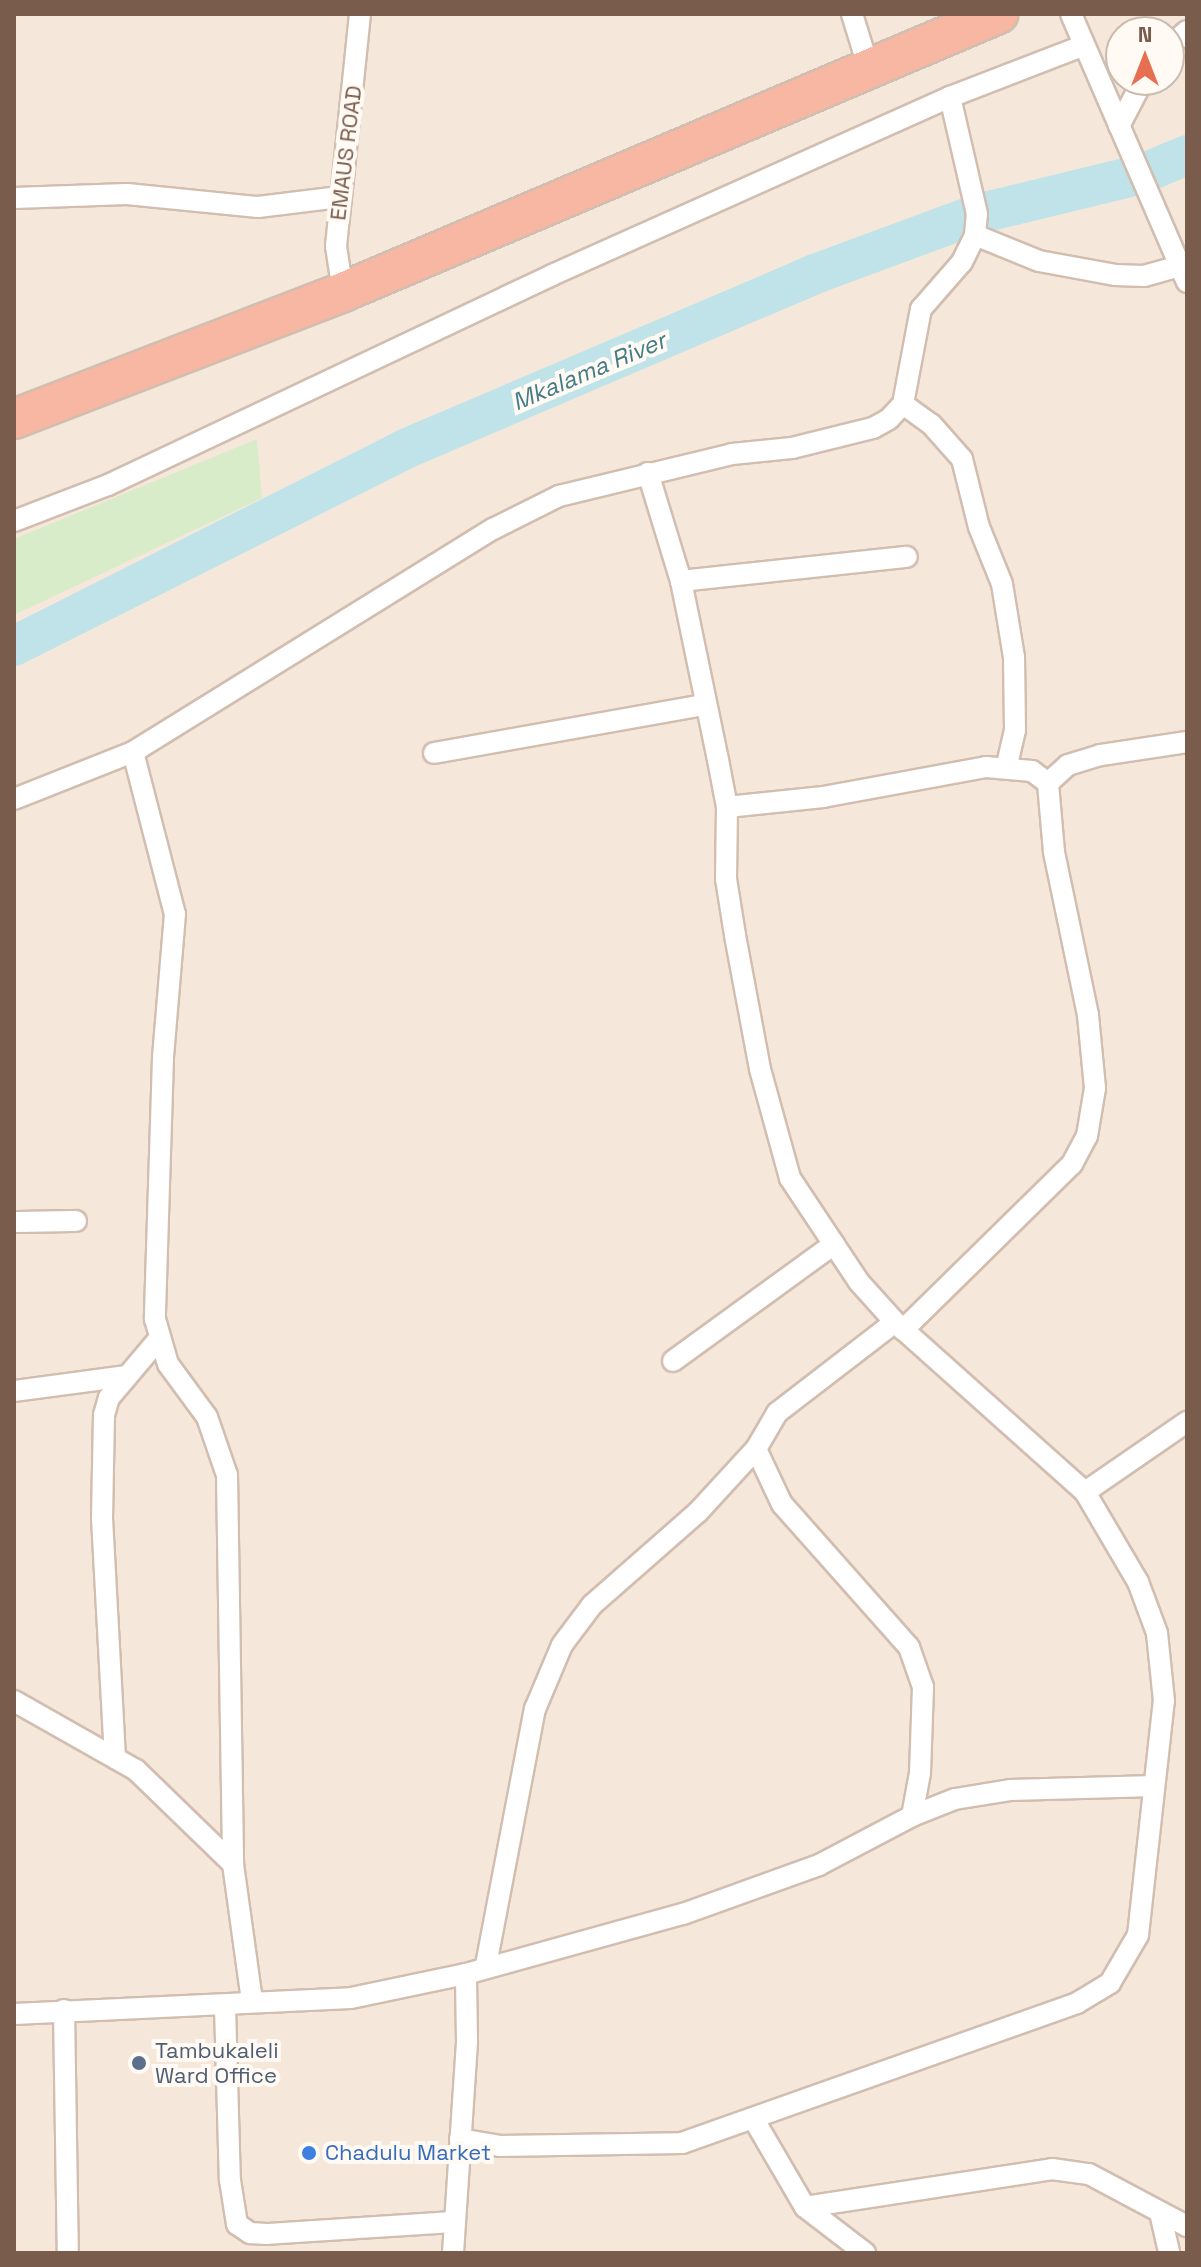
<!DOCTYPE html>
<html>
<head>
<meta charset="utf-8">
<style>
	body { margin:0 }
	#map { position:relative; width:1201px; height:2267px; overflow:hidden; background:#fdf6ec; font-family:"Space Grotesk",sans-serif }
	div>[style] { position:absolute }
	.residential>* { inset:0; background:#f5e8da }
	.green>* { inset:0; background:#d8ecc9 }
	.river>* { height:40px; margin:-20px; padding:0 20px; transform-origin:20px; border-radius:20px; background:#bfe3e8 }
	.roads { filter:drop-shadow(2px 0 #d1beb0) drop-shadow(-2px 0 #d1beb0) drop-shadow(0 2px #d1beb0) drop-shadow(0 -2px #d1beb0) }
	.street>* { height:20px; margin:-10px; padding:0 10px; transform-origin:10px; border-radius:10px; background:#fff }
	.highway>* { height:38px; margin:-19px; padding:0 19px; transform-origin:19px; border-radius:19px; background:#f7b7a3 }
	.dots>* { width:22px; height:22px; translate:-50% -50%; box-sizing:border-box; border:4px solid #fffaf3; border-radius:50% }
	span { translate:-50% -50%; white-space:nowrap; text-align:center; line-height:1.15; -webkit-text-stroke:8px #fffaf3; paint-order:stroke }
	.street-label { font-size:22px; color:#7a5c4d }
	.service-label { font-size:22px; color:#4e5e75 }
	.left { translate:0 -50%; text-align:left }
	.shop-label { font-size:22px; color:#366cbe }
	.water-label { font-size:24px; color:#437c86; font-style:italic }
	.frame { position:absolute; inset:0; border:16px solid #7a5c4d; pointer-events:none }
	.north { position:absolute; left:1105px; top:16px; width:80px; height:80px; box-sizing:border-box; background:#fffaf3; border:2px solid #cabbb1; border-radius:50%; rotate:0deg; font-size:22px; font-weight:700; line-height:32px; text-align:center; color:#7a5c4d }
	.north::after { content:''; display:block; margin:auto; width:28px; height:36px; background:#e76f51; clip-path:polygon(50% 0,100% 100%,50% 72%,0 100%) }
</style>
</head>
<body>
<div id="map">
	<div class="residential">
		<div style="clip-path:polygon(evenodd,14px 14px,1187px 14px,1187px 2253px,14px 2253px,14px 14px,1121px 32px,1169px 32px,1169px 80px,1121px 80px,1121px 32px)"></div>
	</div>
	<div class="green">
		<div style="clip-path:polygon(257px 439px,262px 498px,14px 615px,14px 539px)"></div>
	</div>
	<div class="river">
		<div style="left:14px;top:646px;width:438px;rotate:-26.7deg"></div>
		<div style="left:405px;top:449px;width:446px;rotate:-23.1deg"></div>
		<div style="left:815px;top:274px;width:173px;rotate:-20.3deg"></div>
		<div style="left:977px;top:214px;width:170px;rotate:-13.6deg"></div>
		<div style="left:1142px;top:174px;width:49px;rotate:-22.9deg"></div>
	</div>
	<div class="roads">
		<div class="street">
			<div style="left:852px;top:14px;width:58px;rotate:72.8deg"></div>
			<div style="left:1071px;top:14px;width:292px;rotate:66.6deg"></div>
			<div style="left:1169px;top:47px;width:24px;rotate:-42deg"></div>
			<div style="left:1119px;top:126px;width:52px;rotate:-62.4deg"></div>
			<div style="left:14px;top:198px;width:113px;rotate:-2deg"></div>
			<div style="left:127px;top:194px;width:132px;rotate:5.7deg"></div>
			<div style="left:258px;top:207px;width:82px;rotate:-7deg"></div>
			<div style="left:975px;top:235px;width:69px;rotate:22.1deg"></div>
			<div style="left:1039px;top:261px;width:77px;rotate:10.4deg"></div>
			<div style="left:1115px;top:275px;width:29px;rotate:2deg"></div>
			<div style="left:1144px;top:276px;width:45px;rotate:-15.6deg"></div>
			<div style="left:343px;top:292px;width:47px;rotate:-98.7deg"></div>
			<div style="left:336px;top:246px;width:233px;rotate:-84.1deg"></div>
			<div style="left:903px;top:404px;width:34px;rotate:36deg"></div>
			<div style="left:931px;top:424px;width:47px;rotate:48.5deg"></div>
			<div style="left:962px;top:459px;width:70px;rotate:76deg"></div>
			<div style="left:979px;top:527px;width:61px;rotate:68deg"></div>
			<div style="left:1002px;top:584px;width:74px;rotate:80.7deg"></div>
			<div style="left:1014px;top:657px;width:73px;rotate:89.2deg"></div>
			<div style="left:1015px;top:730px;width:37px;rotate:103deg"></div>
			<div style="left:14px;top:521px;width:101px;rotate:-21deg"></div>
			<div style="left:108px;top:485px;width:491px;rotate:-25.3deg"></div>
			<div style="left:552px;top:275px;width:436px;rotate:-24.1deg"></div>
			<div style="left:950px;top:97px;width:142px;rotate:-21.1deg"></div>
			<div style="left:681px;top:581px;width:227px;rotate:-6.1deg"></div>
			<div style="left:133px;top:752px;width:167px;rotate:75.5deg"></div>
			<div style="left:175px;top:914px;width:144px;rotate:94.8deg"></div>
			<div style="left:163px;top:1058px;width:261px;rotate:91.8deg"></div>
			<div style="left:155px;top:1319px;width:47px;rotate:73.9deg"></div>
			<div style="left:168px;top:1364px;width:66px;rotate:53.7deg"></div>
			<div style="left:207px;top:1417px;width:61px;rotate:71deg"></div>
			<div style="left:227px;top:1475px;width:389px;rotate:89.1deg"></div>
			<div style="left:233px;top:1864px;width:138px;rotate:82.1deg"></div>
			<div style="left:434px;top:753px;width:273px;rotate:-10.1deg"></div>
			<div style="left:14px;top:799px;width:128px;rotate:-21.6deg"></div>
			<div style="left:133px;top:752px;width:423px;rotate:-31.8deg"></div>
			<div style="left:493px;top:529px;width:74px;rotate:-26.6deg"></div>
			<div style="left:559px;top:496px;width:178px;rotate:-13.6deg"></div>
			<div style="left:732px;top:454px;width:60px;rotate:-5.7deg"></div>
			<div style="left:792px;top:448px;width:83px;rotate:-13.9deg"></div>
			<div style="left:873px;top:428px;width:18px;rotate:-29deg"></div>
			<div style="left:889px;top:419px;width:21px;rotate:-47deg"></div>
			<div style="left:903px;top:404px;width:97px;rotate:-79.3deg"></div>
			<div style="left:921px;top:309px;width:62px;rotate:-48.9deg"></div>
			<div style="left:962px;top:262px;width:30px;rotate:-64deg"></div>
			<div style="left:975px;top:235px;width:21px;rotate:-85deg"></div>
			<div style="left:977px;top:214px;width:120px;rotate:-103deg"></div>
			<div style="left:727px;top:807px;width:97px;rotate:-5.9deg"></div>
			<div style="left:823px;top:797px;width:166px;rotate:-10.4deg"></div>
			<div style="left:986px;top:767px;width:46px;rotate:5deg"></div>
			<div style="left:1032px;top:771px;width:20px;rotate:37deg"></div>
			<div style="left:14px;top:1222px;width:62px;rotate:-0.9deg"></div>
			<div style="left:895px;top:1322px;width:149px;rotate:142.4deg"></div>
			<div style="left:777px;top:1413px;width:42px;rotate:120.3deg"></div>
			<div style="left:756px;top:1449px;width:61px;rotate:64.7deg"></div>
			<div style="left:782px;top:1504px;width:191px;rotate:48.4deg"></div>
			<div style="left:909px;top:1647px;width:42px;rotate:70.7deg"></div>
			<div style="left:923px;top:1687px;width:86px;rotate:92deg"></div>
			<div style="left:920px;top:1773px;width:44px;rotate:100.5deg"></div>
			<div style="left:903px;top:1330px;width:237px;rotate:-44.5deg"></div>
			<div style="left:1072px;top:1164px;width:32px;rotate:-62deg"></div>
			<div style="left:1087px;top:1136px;width:49px;rotate:-80.5deg"></div>
			<div style="left:1095px;top:1088px;width:73px;rotate:-95.5deg"></div>
			<div style="left:1088px;top:1015px;width:167px;rotate:-101.8deg"></div>
			<div style="left:1054px;top:852px;width:69px;rotate:-95deg"></div>
			<div style="left:1048px;top:783px;width:27px;rotate:-42deg"></div>
			<div style="left:1068px;top:765px;width:34px;rotate:-17deg"></div>
			<div style="left:1101px;top:755px;width:87px;rotate:-8.6deg"></div>
			<div style="left:673px;top:1361px;width:199px;rotate:-36deg"></div>
			<div style="left:14px;top:1391px;width:113px;rotate:-7.6deg"></div>
			<div style="left:1085px;top:1492px;width:124px;rotate:-34.5deg"></div>
			<div style="left:14px;top:1701px;width:140px;rotate:29.5deg"></div>
			<div style="left:136px;top:1770px;width:135px;rotate:44.1deg"></div>
			<div style="left:115px;top:1758px;width:239px;rotate:-93.1deg"></div>
			<div style="left:102px;top:1519px;width:104px;rotate:-88.9deg"></div>
			<div style="left:104px;top:1415px;width:18px;rotate:-74deg"></div>
			<div style="left:109px;top:1398px;width:76px;rotate:-49.8deg"></div>
			<div style="left:486px;top:1965px;width:261px;rotate:-79.2deg"></div>
			<div style="left:535px;top:1709px;width:69px;rotate:-67.1deg"></div>
			<div style="left:562px;top:1645px;width:50px;rotate:-53.1deg"></div>
			<div style="left:592px;top:1605px;width:141px;rotate:-41.3deg"></div>
			<div style="left:698px;top:1512px;width:86px;rotate:-47.4deg"></div>
			<div style="left:225px;top:2006px;width:174px;rotate:88.4deg"></div>
			<div style="left:230px;top:2180px;width:45px;rotate:81deg"></div>
			<div style="left:237px;top:2224px;width:16px;rotate:35deg"></div>
			<div style="left:250px;top:2233px;width:17px;rotate:3deg"></div>
			<div style="left:267px;top:2234px;width:188px;rotate:-3.7deg"></div>
			<div style="left:64px;top:2010px;width:243px;rotate:89.1deg"></div>
			<div style="left:14px;top:2014px;width:337px;rotate:-2.7deg"></div>
			<div style="left:351px;top:1998px;width:117px;rotate:-11.8deg"></div>
			<div style="left:466px;top:1974px;width:225px;rotate:-15.5deg"></div>
			<div style="left:683px;top:1914px;width:145px;rotate:-19.8deg"></div>
			<div style="left:819px;top:1865px;width:105px;rotate:-27.8deg"></div>
			<div style="left:912px;top:1816px;width:46px;rotate:-21.6deg"></div>
			<div style="left:955px;top:1799px;width:57px;rotate:-9.1deg"></div>
			<div style="left:1011px;top:1790px;width:143px;rotate:-1.6deg"></div>
			<div style="left:753px;top:2118px;width:103px;rotate:59.7deg"></div>
			<div style="left:805px;top:2207px;width:76px;rotate:37.5deg"></div>
			<div style="left:460px;top:2139px;width:40px;rotate:10deg"></div>
			<div style="left:499px;top:2146px;width:183px;rotate:-0.9deg"></div>
			<div style="left:682px;top:2143px;width:419px;rotate:-19.5deg"></div>
			<div style="left:1077px;top:2003px;width:39px;rotate:-31deg"></div>
			<div style="left:1110px;top:1983px;width:56px;rotate:-59.7deg"></div>
			<div style="left:1138px;top:1935px;width:235px;rotate:-83.7deg"></div>
			<div style="left:1164px;top:1701px;width:68px;rotate:-95.9deg"></div>
			<div style="left:1157px;top:1633px;width:54px;rotate:-110.4deg"></div>
			<div style="left:1138px;top:1582px;width:104px;rotate:-120.5deg"></div>
			<div style="left:1085px;top:1492px;width:255px;rotate:-138.2deg"></div>
			<div style="left:895px;top:1322px;width:54px;rotate:-132deg"></div>
			<div style="left:859px;top:1282px;width:125px;rotate:-123.6deg"></div>
			<div style="left:790px;top:1178px;width:113px;rotate:-105.4deg"></div>
			<div style="left:760px;top:1069px;width:136px;rotate:-100.6deg"></div>
			<div style="left:735px;top:935px;width:57px;rotate:-99.1deg"></div>
			<div style="left:726px;top:879px;width:72px;rotate:-89.2deg"></div>
			<div style="left:727px;top:807px;width:48px;rotate:-100.8deg"></div>
			<div style="left:718px;top:760px;width:183px;rotate:-101.7deg"></div>
			<div style="left:681px;top:581px;width:113px;rotate:-107deg"></div>
			<div style="left:805px;top:2207px;width:250px;rotate:-8.7deg"></div>
			<div style="left:1052px;top:2169px;width:37px;rotate:8deg"></div>
			<div style="left:1089px;top:2174px;width:111px;rotate:28deg"></div>
			<div style="left:1161px;top:2217px;width:37px;rotate:77deg"></div>
			<div style="left:453px;top:2253px;width:212px;rotate:-86.2deg"></div>
			<div style="left:467px;top:2041px;width:67px;rotate:-90.9deg"></div>
		</div>
		<div class="highway">
			<div style="left:14px;top:419px;width:353px;rotate:-21.1deg"></div>
			<div style="left:343px;top:292px;width:712px;rotate:-23deg"></div>
		</div>
	</div>
	<div class="dots">
		<div style="left:139px;top:2063px;background:#5c6f8a"></div>
		<div style="left:309px;top:2153px;background:#3f7fe0"></div>
	</div>
	<div class="street-label">
		<span style="left:346px;top:153px;rotate:-83deg">EMAUS ROAD</span>
	</div>
	<div class="service-label">
		<span class="left" style="left:155px;top:2063px">Tambukaleli<br>Ward Office</span>
	</div>
	<div class="shop-label">
		<span class="left" style="left:325px;top:2153px">Chadulu Market</span>
	</div>
	<div class="water-label">
		<span style="left:589px;top:371px;rotate:-23deg">Mkalama River</span>
	</div>
	<div class="frame"></div>
	<div class="north">N</div>
</div>
</body>
</html>
